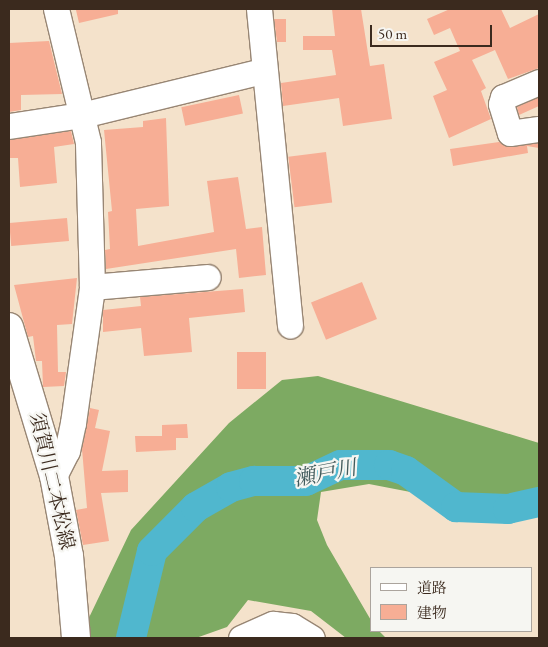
<!DOCTYPE html>
<html>
<head>
<meta charset="utf-8">
<style>
	body { margin:0 }
	#map { position:relative; width:548px; height:647px; overflow:hidden; background:#f4e2cb; font-family:"EB Garamond","Noto Serif JP",serif }
	div>[style] { position:absolute }
	.forest>* { inset:0; background:#7daa62 }
	.river>* { height:30px; margin:-15px; padding:0 15px; transform-origin:15px; border-radius:15px; background:#50b7ce }
	.building>* { inset:0; background:#f7ae95; transform-origin:0 0 }
	.roads { filter:drop-shadow(1px 0 #988674) drop-shadow(-1px 0 #988674) drop-shadow(0 1px #988674) drop-shadow(0 -1px #988674) }
	.minor>* { height:25px; margin:-12.5px; padding:0 12.5px; transform-origin:12.5px; border-radius:12.5px; background:#fff }
	.major>* { height:28px; margin:-14px; padding:0 14px; transform-origin:14px; border-radius:14px; background:#fff }
	span { translate:-50% -50%; white-space:nowrap; text-align:center; line-height:1.15; -webkit-text-stroke:4.5px #f6f6f2; paint-order:stroke }
	.street-label { font-size:20px; color:#3b2a1e }
	.water-label { font-size:21px; color:#425b5c; font-style:italic }
	.frame { position:absolute; inset:0; border:10px solid #3b2a1e; pointer-events:none }
	.legend { position:absolute; left:370px; top:567px; width:162px; height:65px; box-sizing:border-box; background:#f6f6f2; border:1px solid #aba49d; margin:0; padding:6px 9px; list-style:none; font-size:15px; color:#3b2a1e }
	.legend li { display:flex; align-items:center; gap:10px; height:25px }
	.legend b { width:25px; border:1px solid #aba49d }
	.scale { position:absolute; left:370px; top:25px; width:122px; height:22px; box-sizing:border-box; border:2px solid #3b2a1e; border-top:0; padding-left:6px; font-size:15px; line-height:18px; white-space:nowrap; color:#3b2a1e; -webkit-text-stroke:4px #f6f6f2; paint-order:stroke }
</style>
</head>
<body>
<div id="map">
	<div class="forest">
		<div style="clip-path:polygon(318px 376px,539px 443px,539px 499px,457px 501px,369px 484px,321px 492px,317px 520px,327px 545px,372px 622px,372px 631px,379px 631px,386px 638px,346px 638px,311px 611px,248px 600px,227px 627px,196px 638px,90px 638px,85px 626px,131px 530px,229px 423px,282px 380px)"></div>
	</div>
	<div class="river">
		<div style="left:131px;top:638px;width:89px;rotate:-76.4deg"></div>
		<div style="left:152px;top:551px;width:62px;rotate:-45deg"></div>
		<div style="left:196px;top:507px;width:40px;rotate:-29.7deg"></div>
		<div style="left:231px;top:487px;width:24px;rotate:-15deg"></div>
		<div style="left:254px;top:481px;width:52px"></div>
		<div style="left:306px;top:481px;width:38px;rotate:-25deg"></div>
		<div style="left:341px;top:465px;width:48px"></div>
		<div style="left:389px;top:465px;width:18px;rotate:19deg"></div>
		<div style="left:406px;top:471px;width:62px;rotate:35.8deg"></div>
		<div style="left:456px;top:507px;width:52px;rotate:2.2deg"></div>
		<div style="left:508px;top:509px;width:32px;rotate:-13deg"></div>
	</div>
	<div class="building">
		<div style="clip-path:polygon(118px 9px,118px 14px,79px 23px,76px 10px)"></div>
		<div style="clip-path:polygon(332px 9px,361px 9px,370px 66px,384px 64px,392px 119px,343px 126px,339px 98px,283px 106px,281px 83px,336px 75px,332px 50px,303px 50px,303px 36px,335px 36px)"></div>
		<div style="clip-path:polygon(450px 9px,501px 9px,510px 28px,539px 14px,539px 68px,508px 79px,495px 50px,472px 60px,486px 88px,481px 91px,491px 119px,449px 138px,433px 96px,447px 90px,434px 62px,460px 51px,450px 28px,434px 35px,427px 19px)"></div>
		<div style="clip-path:polygon(274px 19px,286px 19px,286px 42px,277px 42px)"></div>
		<div style="clip-path:polygon(49px 41px,62px 94px,21px 95px,21px 110px,9px 112px,9px 43px)"></div>
		<div style="left:239px;top:95px;width:19px;height:59px;rotate:78deg"></div>
		<div style="clip-path:polygon(539px 97px,539px 106px,519px 115px,517px 107px)"></div>
		<div style="clip-path:polygon(166px 118px,169px 206px,136px 209px,138px 246px,214px 232px,207px 181px,238px 177px,246px 229px,262px 227px,266px 275px,239px 278px,236px 249px,106px 269px,105px 250px,110px 249px,108px 212px,112px 211px,104px 130px,143px 127px,143px 121px)"></div>
		<div style="clip-path:polygon(71px 131px,74px 144px,54px 147px,57px 183px,20px 187px,18px 158px,9px 158px,9px 140px)"></div>
		<div style="clip-path:polygon(499px 142px,512px 147px,539px 143px,539px 148px,527px 146px,528px 153px,453px 166px,450px 149px)"></div>
		<div style="left:326px;top:152px;width:51px;height:38px;rotate:83deg"></div>
		<div style="left:67px;top:218px;width:23px;height:58px;rotate:85deg"></div>
		<div style="clip-path:polygon(77px 278px,72px 324px,57px 325px,58px 372px,66px 372px,64px 386px,43px 387px,42px 361px,36px 361px,33px 336px,28px 337px,14px 285px)"></div>
		<div style="left:362px;top:282px;width:40px;height:55px;rotate:68deg"></div>
		<div style="clip-path:polygon(243px 289px,245px 312px,189px 318px,192px 352px,144px 356px,141px 328px,103px 332px,103px 310px,141px 306px,140px 297px)"></div>
		<div style="left:237px;top:352px;width:29px;height:37px"></div>
		<div style="clip-path:polygon(90px 408px,99px 410px,95px 428px,110px 431px,102px 471px,128px 470px,128px 492px,101px 493px,109px 541px,83px 545px,76px 510px,87px 508px,82px 449px)"></div>
		<div style="clip-path:polygon(187px 424px,188px 438px,176px 438px,176px 450px,136px 452px,135px 436px,162px 436px,162px 425px)"></div>
	</div>
	<div class="roads">
		<div class="minor">
			<div style="left:259px;top:9px;width:318px;rotate:84.4deg"></div>
			<div style="left:539px;top:82px;width:39px;rotate:157deg"></div>
			<div style="left:503px;top:97px;width:7px;rotate:106deg"></div>
			<div style="left:501px;top:104px;width:30px;rotate:73deg"></div>
			<div style="left:510px;top:133px;width:29px;rotate:-8deg"></div>
			<div style="left:9px;top:126px;width:74px;rotate:-8.6deg"></div>
			<div style="left:82px;top:115px;width:185px;rotate:-13.7deg"></div>
			<div style="left:92px;top:287px;width:116px;rotate:-4.9deg"></div>
			<div style="left:54px;top:476px;width:28px;rotate:-63deg"></div>
			<div style="left:67px;top:451px;width:29px;rotate:-78deg"></div>
			<div style="left:73px;top:423px;width:137px;rotate:-82deg"></div>
			<div style="left:92px;top:287px;width:145px;rotate:-91.6deg"></div>
			<div style="left:88px;top:142px;width:137px;rotate:-103.5deg"></div>
			<div style="left:241px;top:638px;width:35px;rotate:-24deg"></div>
			<div style="left:273px;top:624px;width:19px;rotate:6deg"></div>
			<div style="left:292px;top:626px;width:23px;rotate:31deg"></div>
		</div>
		<div class="major">
			<div style="left:9px;top:327px;width:156px;rotate:73.2deg"></div>
			<div style="left:54px;top:476px;width:81px;rotate:79.4deg"></div>
			<div style="left:69px;top:556px;width:82px;rotate:85.1deg"></div>
		</div>
	</div>
	<div class="street-label">
		<span style="left:52px;top:481px;rotate:77deg">須賀川二本松線</span>
	</div>
	<div class="water-label">
		<span style="left:325px;top:473px;rotate:-11deg">瀬戸川</span>
	</div>
	<div class="frame"></div>
	<ul class="legend">
	<li><b style="height:6px;background:#fff"></b>道路</li>
	<li><b style="height:14px;background:#f7ae95"></b>建物</li>
	</ul>
	<div class="scale">50 m</div>
</div>
</body>
</html>
